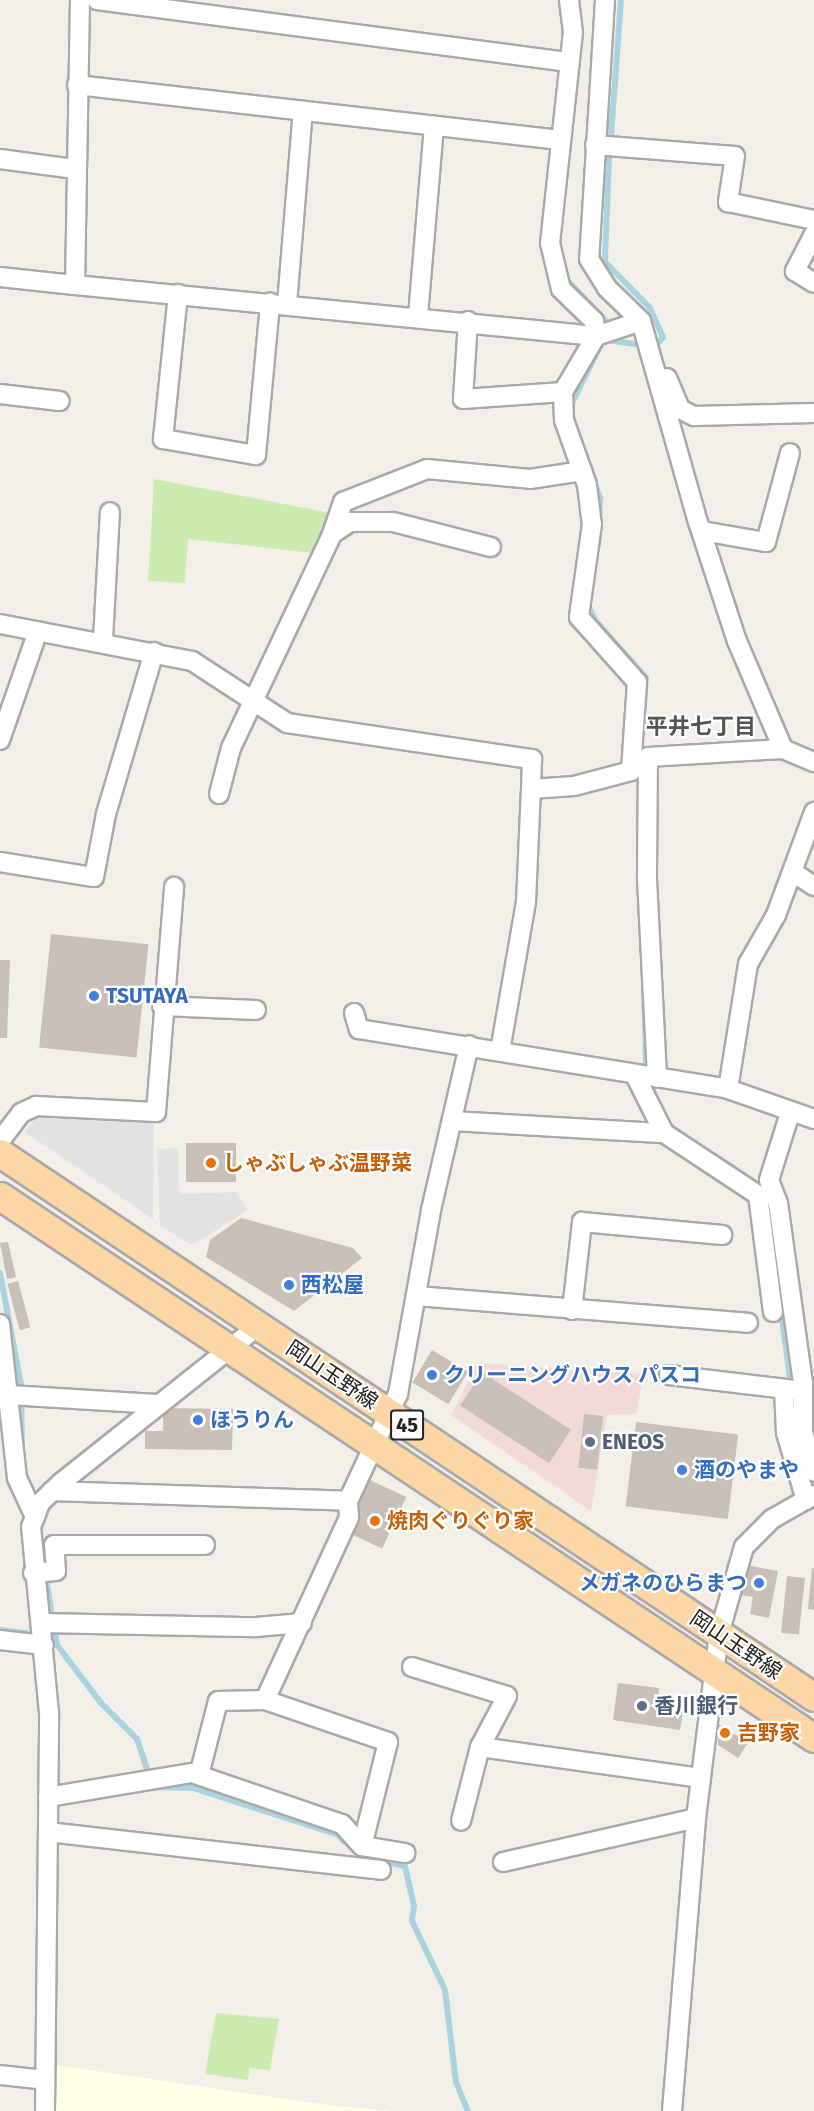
<!DOCTYPE html>
<html>
<head>
<meta charset="utf-8">
<style>
	body { margin:0 }
	#map { position:relative; width:814px; height:2111px; overflow:hidden; background:#f2efe9; font-family:"Fira Sans","Noto Sans JP",sans-serif }
	div>[style] { position:absolute }
	.commercial>* { inset:0; background:#f2dad9 }
	.education>* { inset:0; background:#ffffe5 }
	.grass>* { inset:0; background:#cdebb0 }
	.parking>* { inset:0; background:#e2e2e2 }
	.stream>* { height:6px; margin:-3px; padding:0 3px; transform-origin:3px; border-radius:3px; background:#aad3df }
	.building>* { inset:0; background:#c7bfb8; transform-origin:0 0 }
	.roads { filter:drop-shadow(2px 0 #a9a9a9) drop-shadow(-2px 0 #a9a9a9) drop-shadow(0 2px #a9a9a9) drop-shadow(0 -2px #a9a9a9) }
	.street>* { height:18px; margin:-9px; padding:0 9px; transform-origin:9px; border-radius:9px; background:#fff }
	.primary>* { height:27px; margin:-13.5px; padding:0 13.5px; transform-origin:13.5px; border-radius:13.5px; background:#fcd6a4 }
	.dots>* { width:16px; height:16px; translate:-50% -50%; box-sizing:border-box; border:3px solid #fff; border-radius:50% }
	span { translate:-50% -50%; white-space:nowrap; text-align:center; line-height:1.15; -webkit-text-stroke:4.5px #fff; paint-order:stroke }
	.shield-label span { padding:2px 4px; background:#fff; border:2px solid; border-radius:4px; -webkit-text-stroke-width:0 }
	.shield-label { font-size:20px; color:#222; font-weight:700 }
	.shop-label { font-size:21px; color:#366cbe; font-weight:700 }
	.left { translate:0 -50%; text-align:left }
	.right { translate:-100% -50%; text-align:right }
	.food-label { font-size:21px; color:#c56008; font-weight:700 }
	.street-label { font-size:21px; color:#222 }
	.service-label { font-size:21px; color:#4e5e75; font-weight:700 }
	.neighbourhood-label { font-size:22px; color:#555; font-weight:700 }
</style>
</head>
<body>
<div id="map">
	<div class="commercial">
		<div style="clip-path:polygon(478px 1363px,644px 1374px,636px 1414px,607px 1415px,591px 1511px,451px 1415px)"></div>
	</div>
	<div class="education">
		<div style="clip-path:polygon(55px 2065px,335px 2106px,394px 2111px,54px 2111px)"></div>
	</div>
	<div class="grass">
		<div style="clip-path:polygon(154px 479px,331px 513px,313px 553px,188px 539px,185px 583px,148px 581px)"></div>
		<div style="clip-path:polygon(216px 2013px,279px 2019px,270px 2070px,250px 2068px,248px 2080px,205px 2074px)"></div>
	</div>
	<div class="parking">
		<div style="clip-path:polygon(37px 1114px,154px 1116px,153px 1219px,25px 1132px)"></div>
		<div style="clip-path:polygon(178px 1148px,179px 1194px,236px 1192px,248px 1210px,192px 1245px,160px 1226px,157px 1149px)"></div>
	</div>
	<div class="stream">
		<div style="left:579px;top:51px;width:34px;rotate:-90deg"></div>
		<div style="left:611px;top:136px;width:136px;rotate:-85.8deg"></div>
		<div style="left:609px;top:156px;width:106px;rotate:92.2deg"></div>
		<div style="left:605px;top:262px;width:64px;rotate:45.6deg"></div>
		<div style="left:650px;top:308px;width:32px;rotate:66deg"></div>
		<div style="left:663px;top:337px;width:8px;rotate:130deg"></div>
		<div style="left:564px;top:277px;width:62px;rotate:46.3deg"></div>
		<div style="left:606px;top:340px;width:29px;rotate:8deg"></div>
		<div style="left:571px;top:405px;width:72px;rotate:-63.8deg"></div>
		<div style="left:580px;top:440px;width:61px;rotate:71deg"></div>
		<div style="left:600px;top:498px;width:48px;rotate:92.4deg"></div>
		<div style="left:587px;top:603px;width:19px;rotate:65deg"></div>
		<div style="left:595px;top:620px;width:77px;rotate:48.7deg"></div>
		<div style="left:646px;top:678px;width:52px;rotate:94.4deg"></div>
		<div style="left:639px;top:807px;width:257px;rotate:88.4deg"></div>
		<div style="left:728px;top:1165px;width:46px;rotate:36.1deg"></div>
		<div style="left:765px;top:1192px;width:36px;rotate:80deg"></div>
		<div style="left:0;top:1273px;width:113px;rotate:79.3deg"></div>
		<div style="left:21px;top:1384px;width:64px;rotate:89.1deg"></div>
		<div style="left:780px;top:1302px;width:86px;rotate:82.6deg"></div>
		<div style="left:45px;top:1573px;width:73px;rotate:80.5deg"></div>
		<div style="left:57px;top:1645px;width:73px;rotate:52.8deg"></div>
		<div style="left:101px;top:1703px;width:51px;rotate:45deg"></div>
		<div style="left:137px;top:1739px;width:51px;rotate:71.6deg"></div>
		<div style="left:153px;top:1787px;width:40px;rotate:1.4deg"></div>
		<div style="left:193px;top:1788px;width:150px;rotate:17.8deg"></div>
		<div style="left:336px;top:1834px;width:33px;rotate:41deg"></div>
		<div style="left:361px;top:1856px;width:45px;rotate:12.8deg"></div>
		<div style="left:405px;top:1866px;width:41px;rotate:77.3deg"></div>
		<div style="left:414px;top:1906px;width:15px;rotate:98deg"></div>
		<div style="left:412px;top:1921px;width:76px;rotate:64.4deg"></div>
		<div style="left:445px;top:1990px;width:93px;rotate:83.2deg"></div>
		<div style="left:456px;top:2082px;width:31px;rotate:68deg"></div>
		<div style="left:0;top:1630px;width:40px;rotate:7.1deg"></div>
	</div>
	<div class="building">
		<div style="left:51px;top:934px;width:98px;height:114px;rotate:6deg"></div>
		<div style="clip-path:polygon(0 960px,10px 960px,7px 1038px,0 1038px)"></div>
		<div style="left:186px;top:1143px;width:50px;height:39px"></div>
		<div style="clip-path:polygon(241px 1218px,353px 1248px,362px 1258px,294px 1311px,206px 1257px,210px 1240px)"></div>
		<div style="clip-path:polygon(8px 1242px,16px 1277px,7px 1279px,0 1243px)"></div>
		<div style="left:18px;top:1281px;width:48px;height:11px;rotate:75deg"></div>
		<div style="left:432px;top:1350px;width:42px;height:38px;rotate:31deg"></div>
		<div style="left:482px;top:1372px;width:106px;height:40px;rotate:33deg"></div>
		<div style="clip-path:polygon(163px 1408px,233px 1409px,232px 1450px,145px 1449px,145px 1431px,163px 1431px)"></div>
		<div style="left:584px;top:1414px;width:19px;height:54px;rotate:6deg"></div>
		<div style="left:636px;top:1422px;width:103px;height:85px;rotate:7deg"></div>
		<div style="left:370px;top:1480px;width:40px;height:57px;rotate:25deg"></div>
		<div style="clip-path:polygon(746px 1565px,778px 1571px,769px 1618px,750px 1614px,753px 1597px,740px 1595px)"></div>
		<div style="clip-path:polygon(812px 1568px,814px 1568px,814px 1610px,808px 1609px)"></div>
		<div style="left:787px;top:1576px;width:18px;height:57px;rotate:6deg"></div>
		<div style="clip-path:polygon(618px 1683px,659px 1688px,658px 1700px,670px 1702px,668px 1710px,683px 1712px,680px 1730px,613px 1720px)"></div>
		<div style="clip-path:polygon(717px 1723px,748px 1743px,738px 1758px,718px 1745px)"></div>
	</div>
	<div class="roads">
		<div class="street">
			<div style="left:80px;top:0;width:285px;rotate:91deg"></div>
			<div style="left:75px;top:285px;width:523px;rotate:5.59deg"></div>
			<div style="left:596px;top:336px;width:47px;rotate:-18.4deg"></div>
			<div style="left:97px;top:0;width:476px;rotate:7.5deg"></div>
			<div style="left:569px;top:0;width:32px;rotate:83deg"></div>
			<div style="left:573px;top:32px;width:212px;rotate:96.2deg"></div>
			<div style="left:550px;top:243px;width:47px;rotate:76.6deg"></div>
			<div style="left:561px;top:289px;width:46px;rotate:44.1deg"></div>
			<div style="left:594px;top:321px;width:15px;rotate:82deg"></div>
			<div style="left:596px;top:336px;width:65px;rotate:120.5deg"></div>
			<div style="left:563px;top:392px;width:28px;rotate:88deg"></div>
			<div style="left:564px;top:420px;width:69px;rotate:70.5deg"></div>
			<div style="left:587px;top:485px;width:39px;rotate:83deg"></div>
			<div style="left:592px;top:524px;width:94px;rotate:98deg"></div>
			<div style="left:579px;top:617px;width:87px;rotate:48.3deg"></div>
			<div style="left:637px;top:682px;width:89px;rotate:93.9deg"></div>
			<div style="left:605px;top:0;width:259px;rotate:93.5deg"></div>
			<div style="left:589px;top:259px;width:34px;rotate:58deg"></div>
			<div style="left:607px;top:288px;width:47px;rotate:44.1deg"></div>
			<div style="left:641px;top:321px;width:209px;rotate:74.2deg"></div>
			<div style="left:698px;top:522px;width:125px;rotate:71.9deg"></div>
			<div style="left:737px;top:641px;width:117px;rotate:66.9deg"></div>
			<div style="left:77px;top:85px;width:484px;rotate:6.5deg"></div>
			<div style="left:595px;top:145px;width:140px;rotate:4.5deg"></div>
			<div style="left:735px;top:156px;width:47px;rotate:98.7deg"></div>
			<div style="left:728px;top:202px;width:88px;rotate:11.8deg"></div>
			<div style="left:0;top:159px;width:76px;rotate:7.6deg"></div>
			<div style="left:814px;top:234px;width:42px;rotate:117.2deg"></div>
			<div style="left:795px;top:271px;width:22px;rotate:32deg"></div>
			<div style="left:0;top:277px;width:75px;rotate:6.1deg"></div>
			<div style="left:178px;top:294px;width:146px;rotate:95.9deg"></div>
			<div style="left:163px;top:439px;width:94px;rotate:9.8deg"></div>
			<div style="left:256px;top:455px;width:153px;rotate:-84.7deg"></div>
			<div style="left:287px;top:304px;width:194px;rotate:-85.3deg"></div>
			<div style="left:418px;top:316px;width:191px;rotate:-85.2deg"></div>
			<div style="left:468px;top:321px;width:78px;rotate:93.7deg"></div>
			<div style="left:463px;top:399px;width:100px;rotate:-4deg"></div>
			<div style="left:667px;top:378px;width:34px;rotate:67deg"></div>
			<div style="left:680px;top:409px;width:16px;rotate:27deg"></div>
			<div style="left:694px;top:416px;width:120px;rotate:-1.4deg"></div>
			<div style="left:0;top:394px;width:60px;rotate:6.7deg"></div>
			<div style="left:702px;top:531px;width:65px;rotate:9.8deg"></div>
			<div style="left:766px;top:542px;width:92px;rotate:-74.9deg"></div>
			<div style="left:332px;top:534px;width:34px;rotate:-71deg"></div>
			<div style="left:343px;top:502px;width:90px;rotate:-21.4deg"></div>
			<div style="left:427px;top:469px;width:103px;rotate:5.5deg"></div>
			<div style="left:530px;top:479px;width:53px;rotate:-8.7deg"></div>
			<div style="left:0;top:624px;width:196px;rotate:10.9deg"></div>
			<div style="left:192px;top:661px;width:113px;rotate:33.1deg"></div>
			<div style="left:287px;top:723px;width:248px;rotate:8.4deg"></div>
			<div style="left:532px;top:759px;width:30px;rotate:92deg"></div>
			<div style="left:531px;top:789px;width:43px;rotate:-4deg"></div>
			<div style="left:574px;top:786px;width:59px;rotate:-14.7deg"></div>
			<div style="left:631px;top:771px;width:22px;rotate:-39deg"></div>
			<div style="left:648px;top:757px;width:135px;rotate:-3.4deg"></div>
			<div style="left:783px;top:749px;width:34px;rotate:23deg"></div>
			<div style="left:103px;top:640px;width:128px;rotate:-86.9deg"></div>
			<div style="left:0;top:740px;width:115px;rotate:-70.8deg"></div>
			<div style="left:648px;top:757px;width:122px;rotate:90.5deg"></div>
			<div style="left:647px;top:879px;width:199px;rotate:87.1deg"></div>
			<div style="left:219px;top:794px;width:48px;rotate:-75.4deg"></div>
			<div style="left:231px;top:748px;width:237px;rotate:-64.7deg"></div>
			<div style="left:332px;top:534px;width:22px;rotate:-34deg"></div>
			<div style="left:350px;top:522px;width:43px"></div>
			<div style="left:393px;top:522px;width:101px;rotate:14.3deg"></div>
			<div style="left:0;top:862px;width:95px;rotate:9.1deg"></div>
			<div style="left:94px;top:877px;width:64px;rotate:-79.2deg"></div>
			<div style="left:106px;top:814px;width:169px;rotate:-73.5deg"></div>
			<div style="left:794px;top:873px;width:24px;rotate:33deg"></div>
			<div style="left:162px;top:1006px;width:94px;rotate:2.4deg"></div>
			<div style="left:354px;top:1013px;width:17px;rotate:73deg"></div>
			<div style="left:359px;top:1029px;width:374px;rotate:9.2deg"></div>
			<div style="left:728px;top:1089px;width:91px;rotate:19.2deg"></div>
			<div style="left:500px;top:1051px;width:151px;rotate:-80.1deg"></div>
			<div style="left:526px;top:902px;width:113px;rotate:-87.5deg"></div>
			<div style="left:635px;top:1075px;width:65px;rotate:63.4deg"></div>
			<div style="left:664px;top:1133px;width:113px;rotate:33.4deg"></div>
			<div style="left:758px;top:1195px;width:118px;rotate:82.7deg"></div>
			<div style="left:728px;top:1089px;width:127px;rotate:-80.9deg"></div>
			<div style="left:748px;top:964px;width:56px;rotate:-60.3deg"></div>
			<div style="left:776px;top:915px;width:110px;rotate:-69.7deg"></div>
			<div style="left:790px;top:1113px;width:70px;rotate:107.4deg"></div>
			<div style="left:769px;top:1180px;width:25px;rotate:69deg"></div>
			<div style="left:778px;top:1203px;width:182px;rotate:82.1deg"></div>
			<div style="left:803px;top:1383px;width:49px;rotate:90deg"></div>
			<div style="left:803px;top:1432px;width:41px;rotate:74.6deg"></div>
			<div style="left:453px;top:1121px;width:211px;rotate:3.3deg"></div>
			<div style="left:0;top:1141px;width:35px;rotate:-53deg"></div>
			<div style="left:21px;top:1113px;width:17px;rotate:-25deg"></div>
			<div style="left:36px;top:1106px;width:120px;rotate:2.9deg"></div>
			<div style="left:156px;top:1112px;width:226px;rotate:-85.4deg"></div>
			<div style="left:416px;top:1296px;width:333px;rotate:4.6deg"></div>
			<div style="left:572px;top:1310px;width:89px;rotate:-83.5deg"></div>
			<div style="left:582px;top:1222px;width:141px;rotate:5.3deg"></div>
			<div style="left:0;top:1324px;width:155px;rotate:83.7deg"></div>
			<div style="left:17px;top:1478px;width:43px;rotate:65.2deg"></div>
			<div style="left:669px;top:1375px;width:135px;rotate:6.8deg"></div>
			<div style="left:784px;top:1389px;width:44px;rotate:87.4deg"></div>
			<div style="left:786px;top:1433px;width:70px;rotate:73.4deg"></div>
			<div style="left:10px;top:1395px;width:146px;rotate:3.5deg"></div>
			<div style="left:52px;top:1491px;width:296px;rotate:1.9deg"></div>
			<div style="left:348px;top:1501px;width:118px;rotate:-65deg"></div>
			<div style="left:398px;top:1394px;width:187px;rotate:-79.8deg"></div>
			<div style="left:431px;top:1210px;width:169px;rotate:-77deg"></div>
			<div style="left:33px;top:1573px;width:23px;rotate:-5deg"></div>
			<div style="left:56px;top:1571px;width:26px;rotate:-94deg"></div>
			<div style="left:54px;top:1545px;width:151px"></div>
			<div style="left:41px;top:1623px;width:215px;rotate:1.1deg"></div>
			<div style="left:256px;top:1627px;width:46px;rotate:-5deg"></div>
			<div style="left:0;top:1640px;width:44px;rotate:6.5deg"></div>
			<div style="left:412px;top:1667px;width:99px;rotate:17deg"></div>
			<div style="left:507px;top:1696px;width:58px;rotate:117.9deg"></div>
			<div style="left:480px;top:1747px;width:76px;rotate:104.4deg"></div>
			<div style="left:265px;top:1700px;width:201px;rotate:-65.3deg"></div>
			<div style="left:349px;top:1517px;width:16px;rotate:-94deg"></div>
			<div style="left:480px;top:1747px;width:222px;rotate:8deg"></div>
			<div style="left:199px;top:1775px;width:76px;rotate:-75.6deg"></div>
			<div style="left:218px;top:1701px;width:47px;rotate:-1.2deg"></div>
			<div style="left:265px;top:1700px;width:130px;rotate:18.9deg"></div>
			<div style="left:388px;top:1742px;width:107px;rotate:104deg"></div>
			<div style="left:48px;top:1797px;width:146px;rotate:-9.5deg"></div>
			<div style="left:192px;top:1773px;width:158px;rotate:18.8deg"></div>
			<div style="left:342px;top:1824px;width:30px;rotate:48deg"></div>
			<div style="left:362px;top:1846px;width:44px;rotate:9.2deg"></div>
			<div style="left:48px;top:1832px;width:335px;rotate:6.5deg"></div>
			<div style="left:503px;top:1862px;width:198px;rotate:-12.8deg"></div>
			<div style="left:0;top:2075px;width:45px;rotate:6.3deg"></div>
			<div style="left:45px;top:2111px;width:398px;rotate:-89.4deg"></div>
			<div style="left:49px;top:1713px;width:187px;rotate:-95.5deg"></div>
			<div style="left:31px;top:1527px;width:26px;rotate:-69deg"></div>
			<div style="left:40px;top:1503px;width:30px;rotate:-44deg"></div>
			<div style="left:62px;top:1482px;width:251px;rotate:-38.5deg"></div>
			<div style="left:672px;top:2111px;width:294px;rotate:-85.3deg"></div>
			<div style="left:696px;top:1818px;width:185px;rotate:-82.9deg"></div>
			<div style="left:719px;top:1634px;width:91px;rotate:-74deg"></div>
			<div style="left:744px;top:1547px;width:40px;rotate:-45deg"></div>
			<div style="left:772px;top:1519px;width:48px;rotate:-29.7deg"></div>
		</div>
		<div class="primary">
			<div style="left:0;top:1153px;width:979px;rotate:33.75deg"></div>
			<div style="left:0;top:1196px;width:978px;rotate:33.66deg"></div>
		</div>
	</div>
	<div class="dots">
		<div style="left:94px;top:996px;background:#3f7fe0"></div>
		<div style="left:211px;top:1163px;background:#e8710a"></div>
		<div style="left:289px;top:1285px;background:#3f7fe0"></div>
		<div style="left:432px;top:1375px;background:#3f7fe0"></div>
		<div style="left:198px;top:1420px;background:#3f7fe0"></div>
		<div style="left:590px;top:1442px;background:#5c6f8a"></div>
		<div style="left:682px;top:1470px;background:#3f7fe0"></div>
		<div style="left:375px;top:1521px;background:#e8710a"></div>
		<div style="left:759px;top:1583px;background:#3f7fe0"></div>
		<div style="left:642px;top:1706px;background:#5c6f8a"></div>
		<div style="left:725px;top:1733px;background:#e8710a"></div>
	</div>
	<div class="shield-label">
		<span style="left:407px;top:1425px">45</span>
	</div>
	<div class="shop-label">
		<span class="left" style="left:106px;top:996px">TSUTAYA</span>
		<span class="left" style="left:301px;top:1285px">西松屋</span>
		<span class="left" style="left:444px;top:1375px">クリーニングハウス パスコ</span>
		<span class="left" style="left:210px;top:1420px">ほうりん</span>
		<span class="left" style="left:694px;top:1470px">酒のやまや</span>
		<span class="right" style="left:747px;top:1583px">メガネのひらまつ</span>
	</div>
	<div class="food-label">
		<span class="left" style="left:223px;top:1163px">しゃぶしゃぶ温野菜</span>
		<span class="left" style="left:387px;top:1521px">焼肉ぐりぐり家</span>
		<span class="left" style="left:737px;top:1733px">吉野家</span>
	</div>
	<div class="street-label">
		<span style="left:332px;top:1375px;rotate:34deg">岡山玉野線</span>
		<span style="left:736px;top:1645px;rotate:34deg">岡山玉野線</span>
	</div>
	<div class="service-label">
		<span class="left" style="left:602px;top:1442px">ENEOS</span>
		<span class="left" style="left:654px;top:1706px">香川銀行</span>
	</div>
	<div class="neighbourhood-label">
		<span style="left:701px;top:727px">平井七丁目</span>
	</div>
</div>
</body>
</html>
